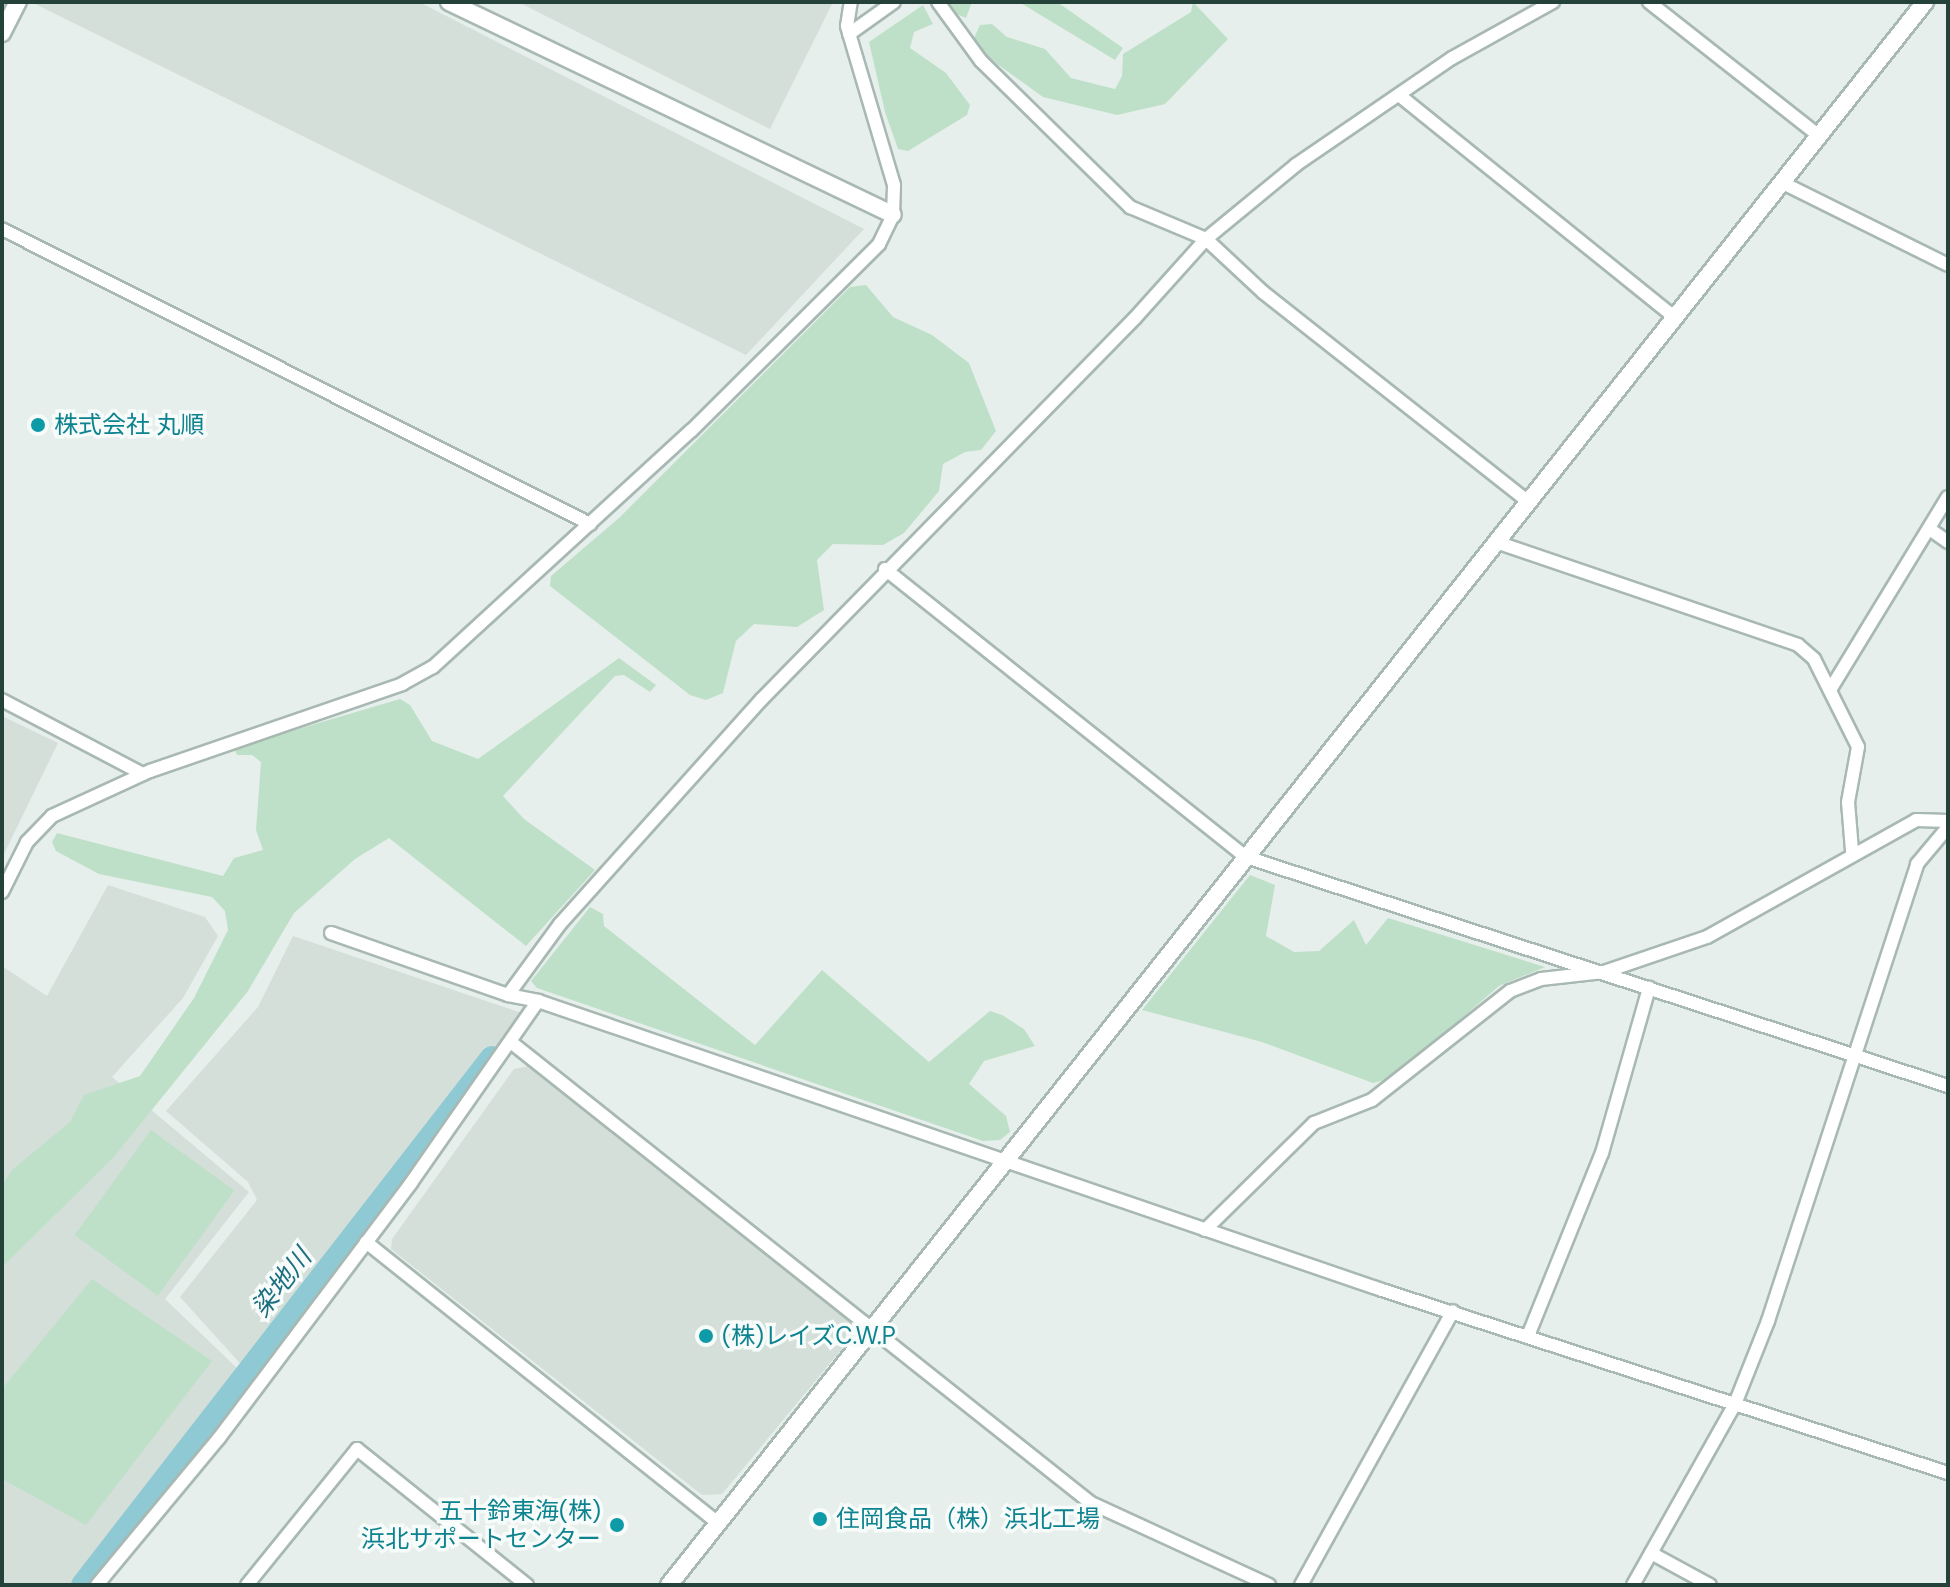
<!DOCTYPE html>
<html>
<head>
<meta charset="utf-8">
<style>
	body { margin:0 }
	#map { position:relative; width:1950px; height:1587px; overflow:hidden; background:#e6efeb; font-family:"DM Sans","Noto Sans JP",sans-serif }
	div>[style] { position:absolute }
	.built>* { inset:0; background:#d4dfda }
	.green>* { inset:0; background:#bfe0c8; transform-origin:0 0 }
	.river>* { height:24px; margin:-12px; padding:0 12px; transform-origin:12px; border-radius:12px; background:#8ec9d4 }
	.roads { filter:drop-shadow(2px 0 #a8b8b2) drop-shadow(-2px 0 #a8b8b2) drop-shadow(0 2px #a8b8b2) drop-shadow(0 -2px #a8b8b2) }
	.street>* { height:12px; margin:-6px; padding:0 6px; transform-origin:6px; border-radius:6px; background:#fff }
	.secondary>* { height:16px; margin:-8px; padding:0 8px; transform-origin:8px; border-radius:8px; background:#fff }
	.dots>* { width:22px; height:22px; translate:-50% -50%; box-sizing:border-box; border:4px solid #f7fbf9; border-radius:50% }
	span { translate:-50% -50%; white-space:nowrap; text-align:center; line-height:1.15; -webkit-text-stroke:7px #f7fbf9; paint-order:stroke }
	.culture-label { font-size:24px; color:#0d838f }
	.left { translate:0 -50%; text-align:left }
	.right { translate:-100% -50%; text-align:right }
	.water-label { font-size:26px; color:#1c6f80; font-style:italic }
	.frame { position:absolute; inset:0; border:4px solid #24423a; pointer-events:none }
</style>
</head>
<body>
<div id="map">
	<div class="built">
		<div style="clip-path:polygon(419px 2px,864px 229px,746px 355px,33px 3px)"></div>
		<div style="clip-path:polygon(518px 2px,833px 2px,770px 129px)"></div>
		<div style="clip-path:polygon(2px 716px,58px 743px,2px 858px)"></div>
		<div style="clip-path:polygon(108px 885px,205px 917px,218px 936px,183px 998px,112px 1077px,249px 1192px,165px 1299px,240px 1371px,74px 1585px,2px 1585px,2px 966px,47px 996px)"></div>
		<div style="clip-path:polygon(293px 936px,522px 1013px,246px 1370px,180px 1297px,257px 1200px,248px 1182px,166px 1111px,258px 1007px)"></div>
		<div style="clip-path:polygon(529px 1066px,853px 1321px,855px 1333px,722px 1494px,702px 1495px,391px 1249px,392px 1239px,514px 1069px)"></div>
	</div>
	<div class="green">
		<div style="clip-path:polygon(948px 2px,972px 2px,966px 18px,947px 10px,943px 5px)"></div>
		<div style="clip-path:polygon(1019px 2px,1057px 2px,1123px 48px,1115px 60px)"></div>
		<div style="clip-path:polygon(1193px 2px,1228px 39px,1165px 104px,1117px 115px,1043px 97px,979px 51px,974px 38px,980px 25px,992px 24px,1007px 37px,1045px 49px,1071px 78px,1115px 89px,1122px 76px,1123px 54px,1191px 12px)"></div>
		<div style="clip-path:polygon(923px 5px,933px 24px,914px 32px,910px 48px,946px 73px,970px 105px,967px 115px,908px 151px,898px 149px,885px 112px,869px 42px)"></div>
		<div style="clip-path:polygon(866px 285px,893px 317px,932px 335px,969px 363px,996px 431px,981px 450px,965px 452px,943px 464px,939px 491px,904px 533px,883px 545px,833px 544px,817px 560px,824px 610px,797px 627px,754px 624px,736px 641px,723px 693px,706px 700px,690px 695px,550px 586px,551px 576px,619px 518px,850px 287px)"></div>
		<div style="clip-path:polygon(619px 658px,656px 685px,650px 692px,624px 675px,615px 676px,503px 796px,524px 819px,595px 870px,526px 946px,389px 838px,355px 859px,294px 913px,248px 991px,113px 1158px,2px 1267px,2px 1185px,13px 1169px,70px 1122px,84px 1095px,140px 1076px,194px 998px,228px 930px,225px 911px,212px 897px,99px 874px,56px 851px,52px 842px,57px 833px,223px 876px,234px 858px,263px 850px,256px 830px,261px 762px,252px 755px,237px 755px,234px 748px,400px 699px,410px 705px,432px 741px,478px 759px)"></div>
		<div style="clip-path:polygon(1250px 875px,1275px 885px,1266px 936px,1294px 952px,1319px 951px,1354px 920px,1366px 945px,1388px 918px,1545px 967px,1499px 986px,1392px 1078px,1373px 1083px,1262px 1042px,1142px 1010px)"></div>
		<div style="clip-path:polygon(590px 907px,603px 914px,604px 926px,755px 1045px,822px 970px,929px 1062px,990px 1011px,1002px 1015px,1024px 1029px,1035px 1046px,984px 1061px,969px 1084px,1006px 1116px,1010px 1132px,1000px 1140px,983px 1141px,537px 988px,531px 981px)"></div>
		<div style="left:151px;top:1130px;width:103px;height:130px;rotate:36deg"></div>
		<div style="clip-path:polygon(92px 1279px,212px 1361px,86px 1525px,2px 1479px,2px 1389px)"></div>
	</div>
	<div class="river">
		<div style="left:83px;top:1585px;width:667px;rotate:-52.19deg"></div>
	</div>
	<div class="roads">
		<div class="street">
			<div style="left:938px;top:2px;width:73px;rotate:53.9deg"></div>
			<div style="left:981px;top:61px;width:209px;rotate:44.4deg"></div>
			<div style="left:1130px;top:207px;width:82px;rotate:22.8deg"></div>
			<div style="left:1206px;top:239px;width:79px;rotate:43deg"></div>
			<div style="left:1264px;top:293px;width:337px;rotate:38.3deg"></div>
			<div style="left:1553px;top:2px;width:115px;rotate:151deg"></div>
			<div style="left:1452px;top:58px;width:189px;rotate:145.6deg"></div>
			<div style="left:1296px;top:165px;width:117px;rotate:140.6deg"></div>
			<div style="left:1206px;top:239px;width:106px;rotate:131.9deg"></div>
			<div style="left:1135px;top:318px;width:535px;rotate:134.39deg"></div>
			<div style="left:761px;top:700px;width:301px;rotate:131.9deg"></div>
			<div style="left:560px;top:924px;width:88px;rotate:126.2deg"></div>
			<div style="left:508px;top:995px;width:31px;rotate:11deg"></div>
			<div style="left:538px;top:1001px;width:892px;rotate:18.9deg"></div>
			<div style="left:1382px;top:1290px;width:595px;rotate:17.92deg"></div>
			<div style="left:1649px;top:2px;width:215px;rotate:38.2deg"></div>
			<div style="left:849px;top:34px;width:55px;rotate:-35.4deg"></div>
			<div style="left:1399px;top:95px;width:353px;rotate:38.9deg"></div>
			<div style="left:1781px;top:182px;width:186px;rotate:26.4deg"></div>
			<div style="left:2px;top:229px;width:658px;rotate:26.64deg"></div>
			<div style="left:1931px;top:530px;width:21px;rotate:35deg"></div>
			<div style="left:1499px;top:543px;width:316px;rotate:18.8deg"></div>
			<div style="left:1798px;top:645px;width:21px;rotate:41deg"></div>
			<div style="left:1814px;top:659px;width:98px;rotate:63.4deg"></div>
			<div style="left:1858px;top:747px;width:56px;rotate:100.3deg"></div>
			<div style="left:1848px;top:802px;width:49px;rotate:85.3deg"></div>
			<div style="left:885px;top:569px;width:462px;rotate:38.6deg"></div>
			<div style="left:1246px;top:857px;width:738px;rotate:18.07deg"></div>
			<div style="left:1830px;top:690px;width:226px;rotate:-58.6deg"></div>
			<div style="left:2px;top:700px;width:159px;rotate:27.7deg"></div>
			<div style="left:2px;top:892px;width:56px;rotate:-63.4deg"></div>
			<div style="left:27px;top:842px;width:36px;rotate:-46deg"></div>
			<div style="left:52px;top:816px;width:108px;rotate:-24.7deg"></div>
			<div style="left:150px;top:771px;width:267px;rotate:-19deg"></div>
			<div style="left:402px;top:684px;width:35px;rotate:-29deg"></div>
			<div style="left:433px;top:667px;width:350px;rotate:-42.5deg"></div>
			<div style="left:691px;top:431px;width:265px;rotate:-44.8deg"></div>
			<div style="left:879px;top:244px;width:32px;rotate:-64deg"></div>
			<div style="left:893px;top:215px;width:30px;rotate:-88deg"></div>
			<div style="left:894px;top:185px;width:166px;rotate:-106.5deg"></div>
			<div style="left:847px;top:26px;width:24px;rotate:-81deg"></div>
			<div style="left:331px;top:933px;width:188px;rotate:19.3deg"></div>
			<div style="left:512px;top:1043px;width:739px;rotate:38.47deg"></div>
			<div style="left:1091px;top:1503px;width:196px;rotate:24.7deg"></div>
			<div style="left:1205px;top:1230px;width:153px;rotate:-44.5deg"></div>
			<div style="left:1314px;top:1123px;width:62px;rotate:-21.6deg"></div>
			<div style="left:1372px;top:1100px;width:176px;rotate:-38.3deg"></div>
			<div style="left:1510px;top:991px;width:33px;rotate:-21deg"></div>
			<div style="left:1541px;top:979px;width:63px;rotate:-6.3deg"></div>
			<div style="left:1604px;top:972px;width:109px;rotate:-18.8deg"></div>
			<div style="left:1707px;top:937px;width:240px;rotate:-29.2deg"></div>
			<div style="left:1916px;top:820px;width:32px;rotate:2deg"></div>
			<div style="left:366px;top:1242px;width:450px;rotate:38.6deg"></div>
			<div style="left:1528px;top:1336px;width:197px;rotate:-68deg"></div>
			<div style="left:1602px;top:1153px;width:172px;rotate:-74.1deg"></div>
			<div style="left:1651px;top:1553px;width:67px;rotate:28.5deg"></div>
			<div style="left:97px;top:1585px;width:191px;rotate:-50.3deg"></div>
			<div style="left:219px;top:1438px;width:319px;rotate:-53deg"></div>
			<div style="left:411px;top:1183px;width:222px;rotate:-55.1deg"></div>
			<div style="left:247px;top:1585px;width:175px;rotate:-51deg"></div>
			<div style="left:357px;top:1449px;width:218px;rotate:38.7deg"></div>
			<div style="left:1301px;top:1585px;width:313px;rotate:-61deg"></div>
			<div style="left:1633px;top:1585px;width:208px;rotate:-60.6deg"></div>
			<div style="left:1735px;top:1404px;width:89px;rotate:-68.3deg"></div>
			<div style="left:1768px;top:1321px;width:481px;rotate:-71.9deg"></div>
			<div style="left:1917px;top:864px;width:48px;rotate:-50deg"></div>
		</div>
		<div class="secondary">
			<div style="left:449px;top:2px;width:492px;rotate:25.6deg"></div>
			<div style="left:2px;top:33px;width:35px;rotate:-63deg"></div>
			<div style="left:669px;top:1585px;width:2021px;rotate:-51.57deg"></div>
		</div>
	</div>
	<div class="dots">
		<div style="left:38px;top:425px;background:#0f9aa8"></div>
		<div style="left:706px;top:1336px;background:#0f9aa8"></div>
		<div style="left:820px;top:1519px;background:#0f9aa8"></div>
		<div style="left:617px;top:1525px;background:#0f9aa8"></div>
	</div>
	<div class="culture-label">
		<span class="left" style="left:54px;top:425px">株式会社 丸順</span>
		<span class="left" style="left:722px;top:1336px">(株)レイズC.W.P</span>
		<span class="right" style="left:601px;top:1525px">五十鈴東海(株)<br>浜北サポートセンター</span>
		<span class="left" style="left:836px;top:1519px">住岡食品（株）浜北工場</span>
	</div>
	<div class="water-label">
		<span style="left:282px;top:1283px;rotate:-52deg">染地川</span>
	</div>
	<div class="frame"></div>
</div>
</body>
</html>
